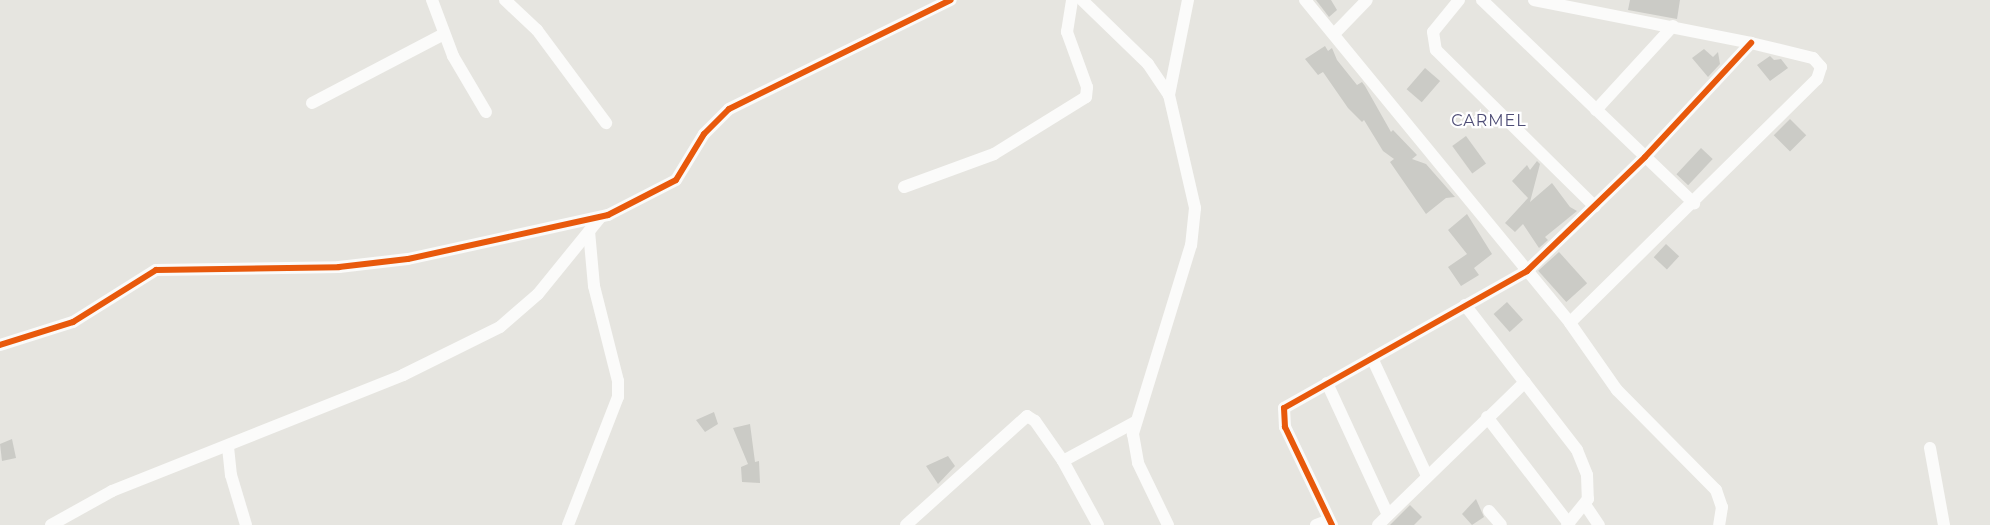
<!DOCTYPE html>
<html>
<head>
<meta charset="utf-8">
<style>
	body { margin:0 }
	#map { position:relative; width:1990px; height:525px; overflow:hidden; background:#e6e5e0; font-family:Montserrat,sans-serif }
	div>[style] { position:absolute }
	.building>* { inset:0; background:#cbcbc6; transform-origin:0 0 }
	.street>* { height:12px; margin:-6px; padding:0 6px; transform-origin:6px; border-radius:6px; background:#fbfbfa }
	.cycleway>* { height:6px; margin:-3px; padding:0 3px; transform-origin:3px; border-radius:3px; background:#e8590c }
	span { translate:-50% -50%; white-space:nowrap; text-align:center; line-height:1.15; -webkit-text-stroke:4.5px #fff; paint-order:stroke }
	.neighbourhood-label { font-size:16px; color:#4e4d76; letter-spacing:1px }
</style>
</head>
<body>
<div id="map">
	<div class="building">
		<div style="clip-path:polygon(1316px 0,1331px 0,1337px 10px,1329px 17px)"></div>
		<div style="clip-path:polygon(1630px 0,1680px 0,1677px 19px,1628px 10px)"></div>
		<div style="clip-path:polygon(1325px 46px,1328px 51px,1332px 48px,1337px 60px,1357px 85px,1362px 82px,1365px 86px,1391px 132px,1393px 130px,1417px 155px,1412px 159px,1426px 164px,1455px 197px,1446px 198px,1426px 214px,1390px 162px,1394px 159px,1383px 151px,1364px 120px,1362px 122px,1348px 108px,1323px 72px,1318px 75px,1305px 59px)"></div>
		<div style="clip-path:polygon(1704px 49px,1713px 57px,1718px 52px,1720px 64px,1708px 77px,1692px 58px)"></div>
		<div style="clip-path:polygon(1770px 56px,1774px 60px,1781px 59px,1788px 68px,1770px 81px,1757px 65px)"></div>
		<div style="left:1425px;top:68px;width:20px;height:28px;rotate:41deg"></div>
		<div style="left:1790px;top:119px;width:23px;height:23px;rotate:45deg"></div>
		<div style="left:1466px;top:136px;width:34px;height:17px;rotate:54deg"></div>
		<div style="left:1701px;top:148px;width:16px;height:36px;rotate:43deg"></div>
		<div style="clip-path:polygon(1537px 161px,1540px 164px,1530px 202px,1552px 183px,1570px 207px,1577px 211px,1545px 237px,1548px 240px,1539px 248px,1523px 224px,1515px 232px,1505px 223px,1528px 198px,1512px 181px,1527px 165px,1530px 170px)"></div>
		<div style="clip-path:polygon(1467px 214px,1492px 254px,1474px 268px,1479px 275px,1461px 286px,1448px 267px,1467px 254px,1448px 230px)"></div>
		<div style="left:1666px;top:244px;width:18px;height:18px;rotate:43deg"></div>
		<div style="left:1559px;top:252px;width:42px;height:28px;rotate:48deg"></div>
		<div style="left:1507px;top:302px;width:24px;height:18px;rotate:48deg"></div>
		<div style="clip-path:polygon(714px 412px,718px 424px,705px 432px,696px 420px)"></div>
		<div style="clip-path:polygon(750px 424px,755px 462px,759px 461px,760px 483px,742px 482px,741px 467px,748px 464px,733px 428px)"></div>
		<div style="clip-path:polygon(12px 439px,16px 458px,2px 461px,0 444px)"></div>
		<div style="clip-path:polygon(948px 456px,955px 466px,938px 484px,926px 466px)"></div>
		<div style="clip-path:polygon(1476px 499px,1484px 517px,1472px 525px,1462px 514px)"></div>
		<div style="clip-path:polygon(1410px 505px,1422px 517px,1414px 525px,1390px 525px)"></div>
	</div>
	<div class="street">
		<div style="left:432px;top:0;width:60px;rotate:69.4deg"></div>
		<div style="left:453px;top:56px;width:65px;rotate:59.5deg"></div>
		<div style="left:505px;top:0;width:44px;rotate:43.2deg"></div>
		<div style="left:537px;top:30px;width:116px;rotate:53.4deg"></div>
		<div style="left:1082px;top:0;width:92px;rotate:44.1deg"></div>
		<div style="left:1148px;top:64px;width:37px;rotate:56deg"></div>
		<div style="left:1169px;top:95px;width:116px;rotate:77deg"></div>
		<div style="left:1195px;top:208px;width:37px;rotate:96deg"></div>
		<div style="left:1191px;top:245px;width:198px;rotate:107.1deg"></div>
		<div style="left:1133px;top:434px;width:29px;rotate:80deg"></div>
		<div style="left:1138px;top:463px;width:69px;rotate:64.2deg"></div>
		<div style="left:1305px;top:0;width:418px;rotate:50.6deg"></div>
		<div style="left:1570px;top:323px;width:82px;rotate:55deg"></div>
		<div style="left:1617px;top:390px;width:141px;rotate:45.3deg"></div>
		<div style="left:1716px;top:490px;width:18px;rotate:71deg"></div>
		<div style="left:1722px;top:507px;width:18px;rotate:99deg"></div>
		<div style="left:1459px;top:0;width:41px;rotate:129.1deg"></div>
		<div style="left:1433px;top:32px;width:18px;rotate:81deg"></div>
		<div style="left:1436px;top:50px;width:223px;rotate:44.6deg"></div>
		<div style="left:1482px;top:0;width:294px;rotate:43.8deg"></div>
		<div style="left:1534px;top:0;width:221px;rotate:11.2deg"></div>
		<div style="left:1751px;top:43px;width:64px;rotate:13.6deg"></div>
		<div style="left:1813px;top:58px;width:12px;rotate:48deg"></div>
		<div style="left:1821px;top:67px;width:13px;rotate:108deg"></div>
		<div style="left:1817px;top:79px;width:347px;rotate:135.4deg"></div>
		<div style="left:1334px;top:34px;width:47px;rotate:-45.9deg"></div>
		<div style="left:1169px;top:95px;width:97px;rotate:-78.7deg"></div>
		<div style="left:312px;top:103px;width:147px;rotate:-27.6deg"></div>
		<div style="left:1596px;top:110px;width:114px;rotate:-47.5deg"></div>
		<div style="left:904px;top:187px;width:96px;rotate:-20.1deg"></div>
		<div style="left:994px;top:154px;width:108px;rotate:-31.8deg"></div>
		<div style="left:1086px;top:97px;width:10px;rotate:-84deg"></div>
		<div style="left:1087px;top:87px;width:59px;rotate:-110deg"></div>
		<div style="left:1067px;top:32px;width:32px;rotate:-81deg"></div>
		<div style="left:1465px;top:305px;width:183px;rotate:52.3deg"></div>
		<div style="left:1577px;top:450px;width:27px;rotate:68deg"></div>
		<div style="left:1587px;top:475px;width:24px;rotate:88deg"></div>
		<div style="left:1588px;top:499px;width:33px;rotate:129deg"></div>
		<div style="left:0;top:345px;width:77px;rotate:-17.5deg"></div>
		<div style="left:73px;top:322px;width:98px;rotate:-32.1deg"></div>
		<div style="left:156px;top:270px;width:183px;rotate:-0.9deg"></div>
		<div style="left:339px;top:267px;width:69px;rotate:-6.6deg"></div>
		<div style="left:408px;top:259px;width:205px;rotate:-12.4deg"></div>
		<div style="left:608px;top:215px;width:76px;rotate:-27.2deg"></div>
		<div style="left:676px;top:180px;width:54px;rotate:-58.7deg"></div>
		<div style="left:704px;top:134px;width:35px;rotate:-45deg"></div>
		<div style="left:729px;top:109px;width:247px;rotate:-26.2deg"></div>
		<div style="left:1372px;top:358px;width:130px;rotate:65deg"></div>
		<div style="left:1327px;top:383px;width:145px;rotate:65.2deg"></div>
		<div style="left:1487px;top:417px;width:135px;rotate:52.5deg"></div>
		<div style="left:228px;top:447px;width:28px;rotate:84deg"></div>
		<div style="left:231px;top:475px;width:52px;rotate:73.3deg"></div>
		<div style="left:1930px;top:448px;width:78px;rotate:79.7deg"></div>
		<div style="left:1063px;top:461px;width:82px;rotate:-28.4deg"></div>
		<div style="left:1586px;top:506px;width:23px;rotate:56deg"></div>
		<div style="left:1489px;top:511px;width:18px;rotate:49deg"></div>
		<div style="left:51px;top:525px;width:70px;rotate:-29.1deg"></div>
		<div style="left:112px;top:491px;width:313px;rotate:-21.7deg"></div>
		<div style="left:403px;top:375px;width:108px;rotate:-26.3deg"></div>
		<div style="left:500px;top:327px;width:50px;rotate:-41deg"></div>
		<div style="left:538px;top:294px;width:97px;rotate:-50.9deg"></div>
		<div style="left:568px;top:525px;width:137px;rotate:-68.7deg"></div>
		<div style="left:618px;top:397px;width:16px;rotate:-90deg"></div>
		<div style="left:618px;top:381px;width:98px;rotate:-104.2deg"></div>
		<div style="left:594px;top:286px;width:55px;rotate:-95.2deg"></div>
		<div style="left:906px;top:525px;width:163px;rotate:-42deg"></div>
		<div style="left:1027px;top:416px;width:9px;rotate:32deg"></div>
		<div style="left:1035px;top:421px;width:49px;rotate:55deg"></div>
		<div style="left:1063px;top:461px;width:73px;rotate:61.3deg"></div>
		<div style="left:1316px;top:525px;width:14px;rotate:-21deg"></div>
		<div style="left:1332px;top:525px;width:109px;rotate:-115.6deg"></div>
		<div style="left:1285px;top:427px;width:19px;rotate:-93deg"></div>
		<div style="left:1284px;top:408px;width:279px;rotate:-29.4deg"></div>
		<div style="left:1527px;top:271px;width:164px;rotate:-44deg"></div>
		<div style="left:1645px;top:157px;width:156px;rotate:-47.1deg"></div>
		<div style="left:1378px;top:525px;width:205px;rotate:-44.2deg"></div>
	</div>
	<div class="cycleway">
		<div style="left:0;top:345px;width:77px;rotate:-17.5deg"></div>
		<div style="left:73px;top:322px;width:98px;rotate:-32.1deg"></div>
		<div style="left:156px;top:270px;width:183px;rotate:-0.9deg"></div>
		<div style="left:339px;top:267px;width:69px;rotate:-6.6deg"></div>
		<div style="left:408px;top:259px;width:205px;rotate:-12.4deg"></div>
		<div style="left:608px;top:215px;width:76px;rotate:-27.2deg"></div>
		<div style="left:676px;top:180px;width:54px;rotate:-58.7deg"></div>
		<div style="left:704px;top:134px;width:35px;rotate:-45deg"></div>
		<div style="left:729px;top:109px;width:247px;rotate:-26.2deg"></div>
		<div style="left:1332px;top:525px;width:109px;rotate:-115.6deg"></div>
		<div style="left:1285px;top:427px;width:19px;rotate:-93deg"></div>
		<div style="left:1284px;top:408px;width:279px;rotate:-29.4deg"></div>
		<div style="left:1527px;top:271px;width:164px;rotate:-44deg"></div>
		<div style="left:1645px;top:157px;width:156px;rotate:-47.1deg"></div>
	</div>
	<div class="neighbourhood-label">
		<span style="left:1489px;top:121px">CARMEL</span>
	</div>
</div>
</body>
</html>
